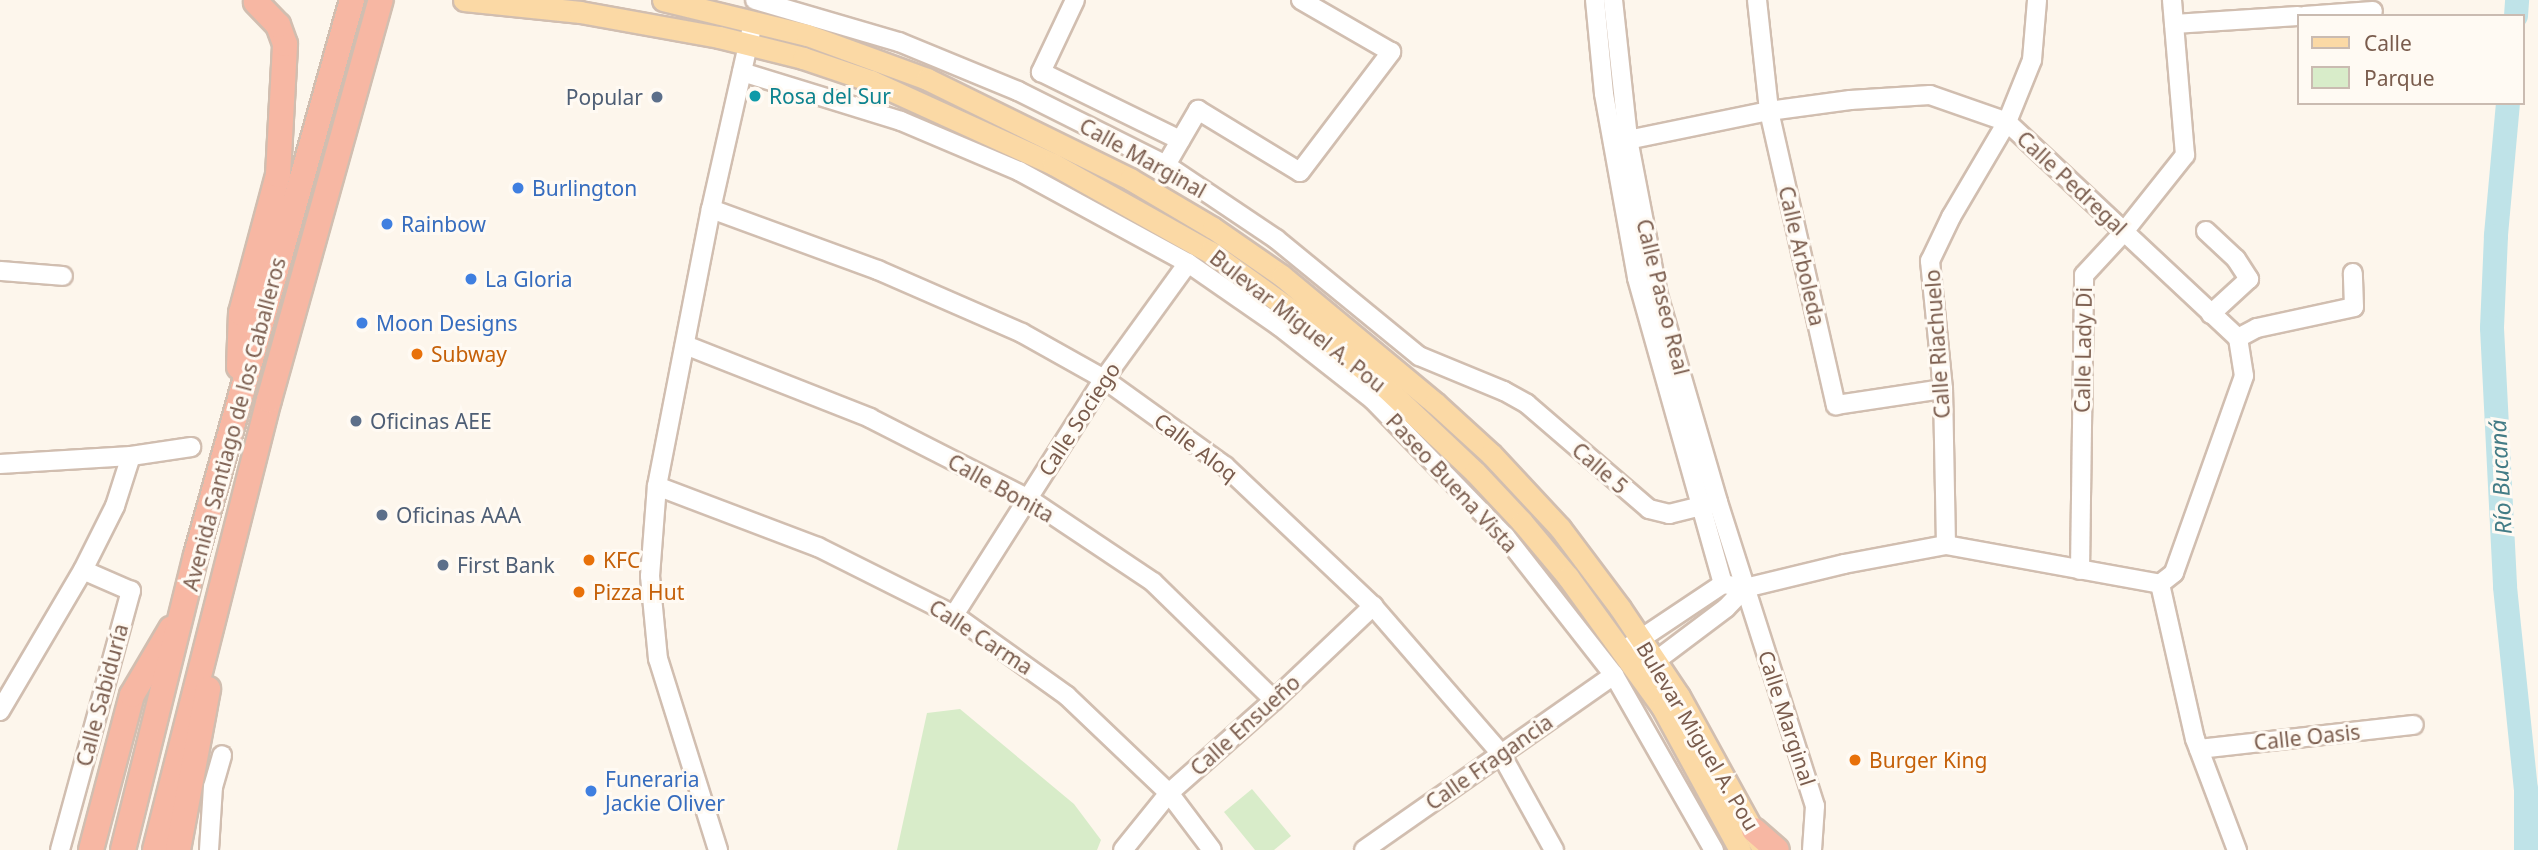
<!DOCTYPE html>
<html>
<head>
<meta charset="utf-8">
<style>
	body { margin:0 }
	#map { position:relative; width:2538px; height:850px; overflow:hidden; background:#fdf6ec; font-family:"Noto Sans",sans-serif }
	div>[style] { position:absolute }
	.green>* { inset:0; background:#d8ecc9 }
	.river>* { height:24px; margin:-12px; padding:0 12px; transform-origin:12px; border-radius:12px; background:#bfe3e8 }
	.roads { filter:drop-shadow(2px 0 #d1beb0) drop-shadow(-2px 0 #d1beb0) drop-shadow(0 2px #d1beb0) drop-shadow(0 -2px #d1beb0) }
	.minor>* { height:18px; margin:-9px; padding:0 9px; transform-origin:9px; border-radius:9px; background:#fff }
	.major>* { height:21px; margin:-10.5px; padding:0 10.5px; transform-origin:10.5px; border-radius:10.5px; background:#fbd9a5 }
	.highway>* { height:24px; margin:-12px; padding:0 12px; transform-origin:12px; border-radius:12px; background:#f7b7a3 }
	.dots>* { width:19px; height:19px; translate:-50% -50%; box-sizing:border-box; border:4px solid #fffaf3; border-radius:50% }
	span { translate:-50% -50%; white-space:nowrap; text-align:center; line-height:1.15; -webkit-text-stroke:6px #fffaf3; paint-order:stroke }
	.culture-label { font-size:21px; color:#0d838f }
	.left { translate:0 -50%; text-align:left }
	.service-label { font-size:21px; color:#4e5e75 }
	.right { translate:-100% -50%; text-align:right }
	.street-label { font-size:21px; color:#7a5c4d }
	.shop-label { font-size:21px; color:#366cbe }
	.food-label { font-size:21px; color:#c56008 }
	.water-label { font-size:23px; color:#437c86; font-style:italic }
	.legend { position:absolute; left:2297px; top:14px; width:228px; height:91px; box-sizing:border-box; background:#fffaf3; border:2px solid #cabbb1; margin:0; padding:9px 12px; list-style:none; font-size:21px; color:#7a5c4d }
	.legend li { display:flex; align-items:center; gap:14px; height:35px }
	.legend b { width:35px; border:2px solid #cabbb1 }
</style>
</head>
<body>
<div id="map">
	<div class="green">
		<div style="clip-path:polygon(960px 709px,1074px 804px,1101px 840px,1097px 850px,897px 850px,927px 713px)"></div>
		<div style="clip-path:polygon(1252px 789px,1291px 836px,1274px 850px,1255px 850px,1224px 812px)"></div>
	</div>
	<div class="river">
		<div style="left:2516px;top:16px;width:16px;rotate:-86deg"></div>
		<div style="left:2508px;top:103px;width:134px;rotate:95.2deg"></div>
		<div style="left:2496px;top:236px;width:92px;rotate:92.5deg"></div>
		<div style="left:2492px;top:328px;width:259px;rotate:87.1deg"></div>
		<div style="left:2505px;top:587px;width:203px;rotate:84.1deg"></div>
		<div style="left:2526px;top:789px;width:61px;rotate:90deg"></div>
	</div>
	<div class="roads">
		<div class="minor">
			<div style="left:755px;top:0;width:150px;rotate:16.3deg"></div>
			<div style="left:899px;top:42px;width:129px;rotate:22.4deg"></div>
			<div style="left:1018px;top:91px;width:165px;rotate:26.6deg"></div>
			<div style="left:1166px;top:165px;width:133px;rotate:33.9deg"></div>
			<div style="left:1276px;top:239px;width:185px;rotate:39.3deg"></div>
			<div style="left:1419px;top:356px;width:92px;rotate:22.4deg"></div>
			<div style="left:1504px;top:391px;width:26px;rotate:29deg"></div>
			<div style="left:1527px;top:404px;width:161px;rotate:40.7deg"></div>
			<div style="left:1649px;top:509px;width:21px;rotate:14deg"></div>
			<div style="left:1669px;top:514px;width:50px;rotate:-13.8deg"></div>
			<div style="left:1075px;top:0;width:80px;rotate:115.3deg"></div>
			<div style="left:1041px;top:72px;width:155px;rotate:26.1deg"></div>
			<div style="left:1595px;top:0;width:94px;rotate:84.5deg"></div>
			<div style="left:1604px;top:94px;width:187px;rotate:79.8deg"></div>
			<div style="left:1637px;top:278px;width:318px;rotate:74.3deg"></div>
			<div style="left:1613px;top:0;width:140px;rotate:83.8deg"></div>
			<div style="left:1628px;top:139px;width:159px;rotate:79.1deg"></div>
			<div style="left:1658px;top:295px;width:216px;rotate:73.8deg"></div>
			<div style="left:1718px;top:502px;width:319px;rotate:72.3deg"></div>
			<div style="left:1815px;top:806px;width:44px;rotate:93.9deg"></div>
			<div style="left:1757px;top:0;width:112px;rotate:83.8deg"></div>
			<div style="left:1769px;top:111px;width:302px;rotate:77.2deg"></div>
			<div style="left:1836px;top:405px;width:108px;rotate:-8.5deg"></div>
			<div style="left:2304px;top:16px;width:69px;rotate:-4.1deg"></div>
			<div style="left:2174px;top:24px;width:124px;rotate:-3.7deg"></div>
			<div style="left:742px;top:72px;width:166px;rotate:17.1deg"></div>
			<div style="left:901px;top:121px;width:128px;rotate:23deg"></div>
			<div style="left:1019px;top:171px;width:192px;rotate:28.6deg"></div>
			<div style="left:1188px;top:263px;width:111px;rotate:34.7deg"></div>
			<div style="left:1279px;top:326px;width:120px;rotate:38.2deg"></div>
			<div style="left:1373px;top:400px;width:190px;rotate:45.9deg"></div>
			<div style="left:1505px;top:536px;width:177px;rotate:51.9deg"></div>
			<div style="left:1614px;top:675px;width:202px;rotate:60.3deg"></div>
			<div style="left:1613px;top:143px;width:159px;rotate:-11.6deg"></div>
			<div style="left:1769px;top:111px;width:82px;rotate:-7.7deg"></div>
			<div style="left:1850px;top:100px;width:80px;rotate:-3.6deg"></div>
			<div style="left:1930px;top:95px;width:82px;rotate:19.3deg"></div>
			<div style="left:2007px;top:122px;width:316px;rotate:43.1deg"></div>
			<div style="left:2238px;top:338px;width:38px;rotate:81deg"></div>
			<div style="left:2244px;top:376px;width:209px;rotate:109.6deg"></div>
			<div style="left:2174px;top:573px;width:18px;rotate:142deg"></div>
			<div style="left:1166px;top:165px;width:64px;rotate:-59.8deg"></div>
			<div style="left:1198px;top:110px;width:119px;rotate:31.3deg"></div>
			<div style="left:1300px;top:172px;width:151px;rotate:-52.8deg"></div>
			<div style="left:1391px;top:52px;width:104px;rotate:-150deg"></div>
			<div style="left:711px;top:209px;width:178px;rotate:20.1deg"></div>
			<div style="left:878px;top:270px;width:157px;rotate:23.6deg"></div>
			<div style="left:1022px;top:333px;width:94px;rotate:29.3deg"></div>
			<div style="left:1104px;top:379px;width:149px;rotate:35.7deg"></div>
			<div style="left:1225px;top:466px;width:204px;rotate:43.4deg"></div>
			<div style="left:1373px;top:606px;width:196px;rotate:49.1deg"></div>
			<div style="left:1501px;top:754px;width:110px;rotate:61.1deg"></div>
			<div style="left:2206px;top:231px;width:41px;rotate:43deg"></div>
			<div style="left:2236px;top:259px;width:24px;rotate:57deg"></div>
			<div style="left:2249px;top:279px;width:52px;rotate:137.4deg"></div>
			<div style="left:0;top:271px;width:63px;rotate:4.5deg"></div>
			<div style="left:2238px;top:338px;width:21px;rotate:-28deg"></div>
			<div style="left:2257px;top:328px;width:99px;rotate:-12.2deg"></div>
			<div style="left:2354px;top:307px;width:34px;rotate:-92deg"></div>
			<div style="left:685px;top:345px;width:199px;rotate:21.5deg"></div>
			<div style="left:870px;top:418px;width:178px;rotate:27deg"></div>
			<div style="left:1029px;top:499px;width:149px;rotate:33.8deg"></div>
			<div style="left:1153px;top:582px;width:169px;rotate:44.3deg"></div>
			<div style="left:0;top:464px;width:131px;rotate:-3.5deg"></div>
			<div style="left:131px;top:456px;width:61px;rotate:-8.5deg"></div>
			<div style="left:657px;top:486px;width:172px;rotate:20.8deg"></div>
			<div style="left:818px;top:547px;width:152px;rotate:26.6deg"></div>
			<div style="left:954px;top:615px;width:139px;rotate:35.6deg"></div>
			<div style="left:1067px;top:696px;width:141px;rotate:43.6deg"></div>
			<div style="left:1169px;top:793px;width:71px;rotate:53deg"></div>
			<div style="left:1946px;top:545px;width:156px;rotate:-91.1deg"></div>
			<div style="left:1943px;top:389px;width:129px;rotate:-95.8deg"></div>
			<div style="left:1930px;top:261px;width:49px;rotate:-64.5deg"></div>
			<div style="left:1951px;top:217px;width:110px;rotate:-59.5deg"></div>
			<div style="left:2007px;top:122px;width:67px;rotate:-68deg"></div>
			<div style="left:2032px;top:60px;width:60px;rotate:-85.2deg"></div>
			<div style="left:2080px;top:570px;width:295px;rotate:-89.2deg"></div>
			<div style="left:2084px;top:275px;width:57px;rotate:-47.1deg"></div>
			<div style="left:2123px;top:233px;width:100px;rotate:-51.5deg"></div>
			<div style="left:2185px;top:155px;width:156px;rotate:-94.8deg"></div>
			<div style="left:2160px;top:584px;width:159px;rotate:77.3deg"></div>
			<div style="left:2195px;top:739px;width:119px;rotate:69.3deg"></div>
			<div style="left:954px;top:615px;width:280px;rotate:-57.6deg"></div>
			<div style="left:1104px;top:379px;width:143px;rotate:-54.1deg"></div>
			<div style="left:1630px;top:646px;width:112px;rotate:-33.7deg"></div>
			<div style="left:1723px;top:584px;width:22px;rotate:10deg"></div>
			<div style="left:1745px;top:588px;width:102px;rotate:-13.6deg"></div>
			<div style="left:1844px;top:564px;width:104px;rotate:-10.6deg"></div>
			<div style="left:1946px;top:545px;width:218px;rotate:10.3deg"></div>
			<div style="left:1645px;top:669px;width:101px;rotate:-37deg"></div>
			<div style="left:1726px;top:608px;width:28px;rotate:-46deg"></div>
			<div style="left:0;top:711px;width:164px;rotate:-59.5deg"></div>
			<div style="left:83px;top:570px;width:72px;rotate:-63.4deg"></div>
			<div style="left:115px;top:506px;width:52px;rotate:-72.3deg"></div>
			<div style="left:2199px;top:749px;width:216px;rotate:-6.4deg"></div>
			<div style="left:60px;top:850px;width:269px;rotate:-74.7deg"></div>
			<div style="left:131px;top:591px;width:52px;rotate:-156.4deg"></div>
			<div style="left:209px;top:850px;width:63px;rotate:-86.4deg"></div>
			<div style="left:213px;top:787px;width:33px;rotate:-74deg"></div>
			<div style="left:718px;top:850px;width:200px;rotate:-107.4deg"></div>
			<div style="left:658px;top:659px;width:83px;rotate:-95.5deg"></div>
			<div style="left:650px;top:576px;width:90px;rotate:-85.6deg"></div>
			<div style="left:657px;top:486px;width:282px;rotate:-79deg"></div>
			<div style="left:711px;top:209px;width:182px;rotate:-77.3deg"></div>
			<div style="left:1123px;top:850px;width:73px;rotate:-51.1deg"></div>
			<div style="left:1169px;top:793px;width:140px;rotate:-41.5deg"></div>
			<div style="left:1274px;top:700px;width:137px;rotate:-43.5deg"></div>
			<div style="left:1364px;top:850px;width:305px;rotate:-35deg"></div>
		</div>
		<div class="major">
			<div style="left:464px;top:0;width:117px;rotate:5.9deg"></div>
			<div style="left:580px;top:12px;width:141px;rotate:10.2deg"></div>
			<div style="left:719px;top:37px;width:87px;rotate:14deg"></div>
			<div style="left:803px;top:58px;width:72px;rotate:18.7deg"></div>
			<div style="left:871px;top:81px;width:200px;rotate:24.5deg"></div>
			<div style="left:1053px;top:164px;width:180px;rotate:29.3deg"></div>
			<div style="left:1210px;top:252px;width:108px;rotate:35.6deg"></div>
			<div style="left:1298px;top:315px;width:113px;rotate:39.6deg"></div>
			<div style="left:1385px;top:387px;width:124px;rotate:43.4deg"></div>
			<div style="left:1475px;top:472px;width:69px;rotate:46.8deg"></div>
			<div style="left:1522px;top:522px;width:72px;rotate:50.1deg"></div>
			<div style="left:1568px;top:577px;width:160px;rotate:54.1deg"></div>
			<div style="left:1662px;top:707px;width:163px;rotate:61.4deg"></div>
			<div style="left:663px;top:0;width:148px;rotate:13.7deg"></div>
			<div style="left:807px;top:35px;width:128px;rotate:20.1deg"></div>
			<div style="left:927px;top:79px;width:226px;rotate:26.2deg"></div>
			<div style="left:1130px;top:179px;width:96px;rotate:30.6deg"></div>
			<div style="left:1213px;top:228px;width:84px;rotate:34.8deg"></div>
			<div style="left:1282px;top:276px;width:199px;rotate:39.7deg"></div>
			<div style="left:1435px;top:403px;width:76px;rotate:42.3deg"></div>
			<div style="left:1491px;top:454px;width:101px;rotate:47deg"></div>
			<div style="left:1560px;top:528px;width:100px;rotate:53.1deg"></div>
			<div style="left:1620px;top:608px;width:106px;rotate:56.2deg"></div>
			<div style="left:1679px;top:696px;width:170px;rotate:61.2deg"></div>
		</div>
		<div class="highway">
			<div style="left:239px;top:367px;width:54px;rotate:-87.9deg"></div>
			<div style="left:241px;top:313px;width:143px;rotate:-75deg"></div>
			<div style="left:278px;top:175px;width:131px;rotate:-86.9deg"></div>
			<div style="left:285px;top:44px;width:20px;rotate:-110deg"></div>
			<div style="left:278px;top:25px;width:32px;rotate:-134deg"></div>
			<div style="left:1754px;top:830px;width:30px;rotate:41deg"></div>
			<div style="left:91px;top:850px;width:160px;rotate:-75.2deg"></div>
			<div style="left:132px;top:695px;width:77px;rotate:-59.4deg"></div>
			<div style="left:123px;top:850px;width:304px;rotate:-76.1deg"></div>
			<div style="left:196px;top:555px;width:577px;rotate:-74.3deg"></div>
			<div style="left:155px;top:850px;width:464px;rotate:-75.8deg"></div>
			<div style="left:269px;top:400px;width:415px;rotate:-74.4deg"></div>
			<div style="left:178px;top:850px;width:164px;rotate:-79.4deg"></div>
		</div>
	</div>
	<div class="dots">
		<div style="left:755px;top:96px;background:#0f9aa8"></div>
		<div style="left:657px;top:97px;background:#5c6f8a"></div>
		<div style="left:518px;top:188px;background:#3f7fe0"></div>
		<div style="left:387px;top:224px;background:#3f7fe0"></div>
		<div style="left:471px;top:279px;background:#3f7fe0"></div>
		<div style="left:362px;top:323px;background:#3f7fe0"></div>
		<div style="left:417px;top:354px;background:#e8710a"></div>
		<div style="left:356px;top:421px;background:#5c6f8a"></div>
		<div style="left:382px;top:515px;background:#5c6f8a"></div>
		<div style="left:589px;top:560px;background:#e8710a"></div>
		<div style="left:443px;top:565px;background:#5c6f8a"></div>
		<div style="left:579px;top:592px;background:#e8710a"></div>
		<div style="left:1855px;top:760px;background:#e8710a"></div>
		<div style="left:591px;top:791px;background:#3f7fe0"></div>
	</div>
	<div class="culture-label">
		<span class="left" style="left:769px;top:96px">Rosa del Sur</span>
	</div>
	<div class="service-label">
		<span class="right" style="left:643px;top:97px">Popular</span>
		<span class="left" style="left:370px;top:421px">Oficinas AEE</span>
		<span class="left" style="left:396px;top:515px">Oficinas AAA</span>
		<span class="left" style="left:457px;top:565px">First Bank</span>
	</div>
	<div class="street-label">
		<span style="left:1143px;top:158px;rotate:29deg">Calle Marginal</span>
		<span style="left:2072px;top:183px;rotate:43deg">Calle Pedregal</span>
		<span style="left:1802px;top:256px;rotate:77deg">Calle Arboleda</span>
		<span style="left:1663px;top:297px;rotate:76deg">Calle Paseo Real</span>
		<span style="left:1298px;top:321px;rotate:38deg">Bulevar Miguel A. Pou</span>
		<span style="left:1937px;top:344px;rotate:-94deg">Calle Riachuelo</span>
		<span style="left:2083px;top:350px;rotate:-89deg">Calle Lady Di</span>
		<span style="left:1079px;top:419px;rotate:-57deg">Calle Sociego</span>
		<span style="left:234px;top:424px;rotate:-75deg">Avenida Santiago de los Caballeros</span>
		<span style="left:1196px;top:447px;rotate:37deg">Calle Aloq</span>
		<span style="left:1600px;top:468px;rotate:41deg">Calle 5</span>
		<span style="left:1452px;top:483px;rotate:47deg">Paseo Buena Vista</span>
		<span style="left:1001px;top:488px;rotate:29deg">Calle Bonita</span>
		<span style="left:981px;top:637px;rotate:33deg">Calle Carma</span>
		<span style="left:102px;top:695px;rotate:-75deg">Calle Sabiduría</span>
		<span style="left:1787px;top:718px;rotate:72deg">Calle Marginal</span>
		<span style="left:1245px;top:725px;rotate:-42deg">Calle Ensueño</span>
		<span style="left:1698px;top:736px;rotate:59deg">Bulevar Miguel A. Pou</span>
		<span style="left:2307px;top:737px;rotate:-6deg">Calle Oasis</span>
		<span style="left:1489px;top:762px;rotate:-35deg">Calle Fragancia</span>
	</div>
	<div class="shop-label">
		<span class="left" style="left:532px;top:188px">Burlington</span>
		<span class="left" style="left:401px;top:224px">Rainbow</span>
		<span class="left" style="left:485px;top:279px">La Gloria</span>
		<span class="left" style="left:376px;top:323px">Moon Designs</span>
		<span class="left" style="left:605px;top:791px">Funeraria<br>Jackie Oliver</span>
	</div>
	<div class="food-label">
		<span class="left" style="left:431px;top:354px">Subway</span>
		<span class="left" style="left:603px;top:560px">KFC</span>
		<span class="left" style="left:593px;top:592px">Pizza Hut</span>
		<span class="left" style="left:1869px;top:760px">Burger King</span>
	</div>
	<div class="water-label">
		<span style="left:2500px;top:477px;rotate:-93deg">Río Bucaná</span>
	</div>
	<ul class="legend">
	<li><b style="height:9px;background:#fbd9a5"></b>Calle</li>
	<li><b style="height:19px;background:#d8ecc9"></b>Parque</li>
	</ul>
</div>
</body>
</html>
